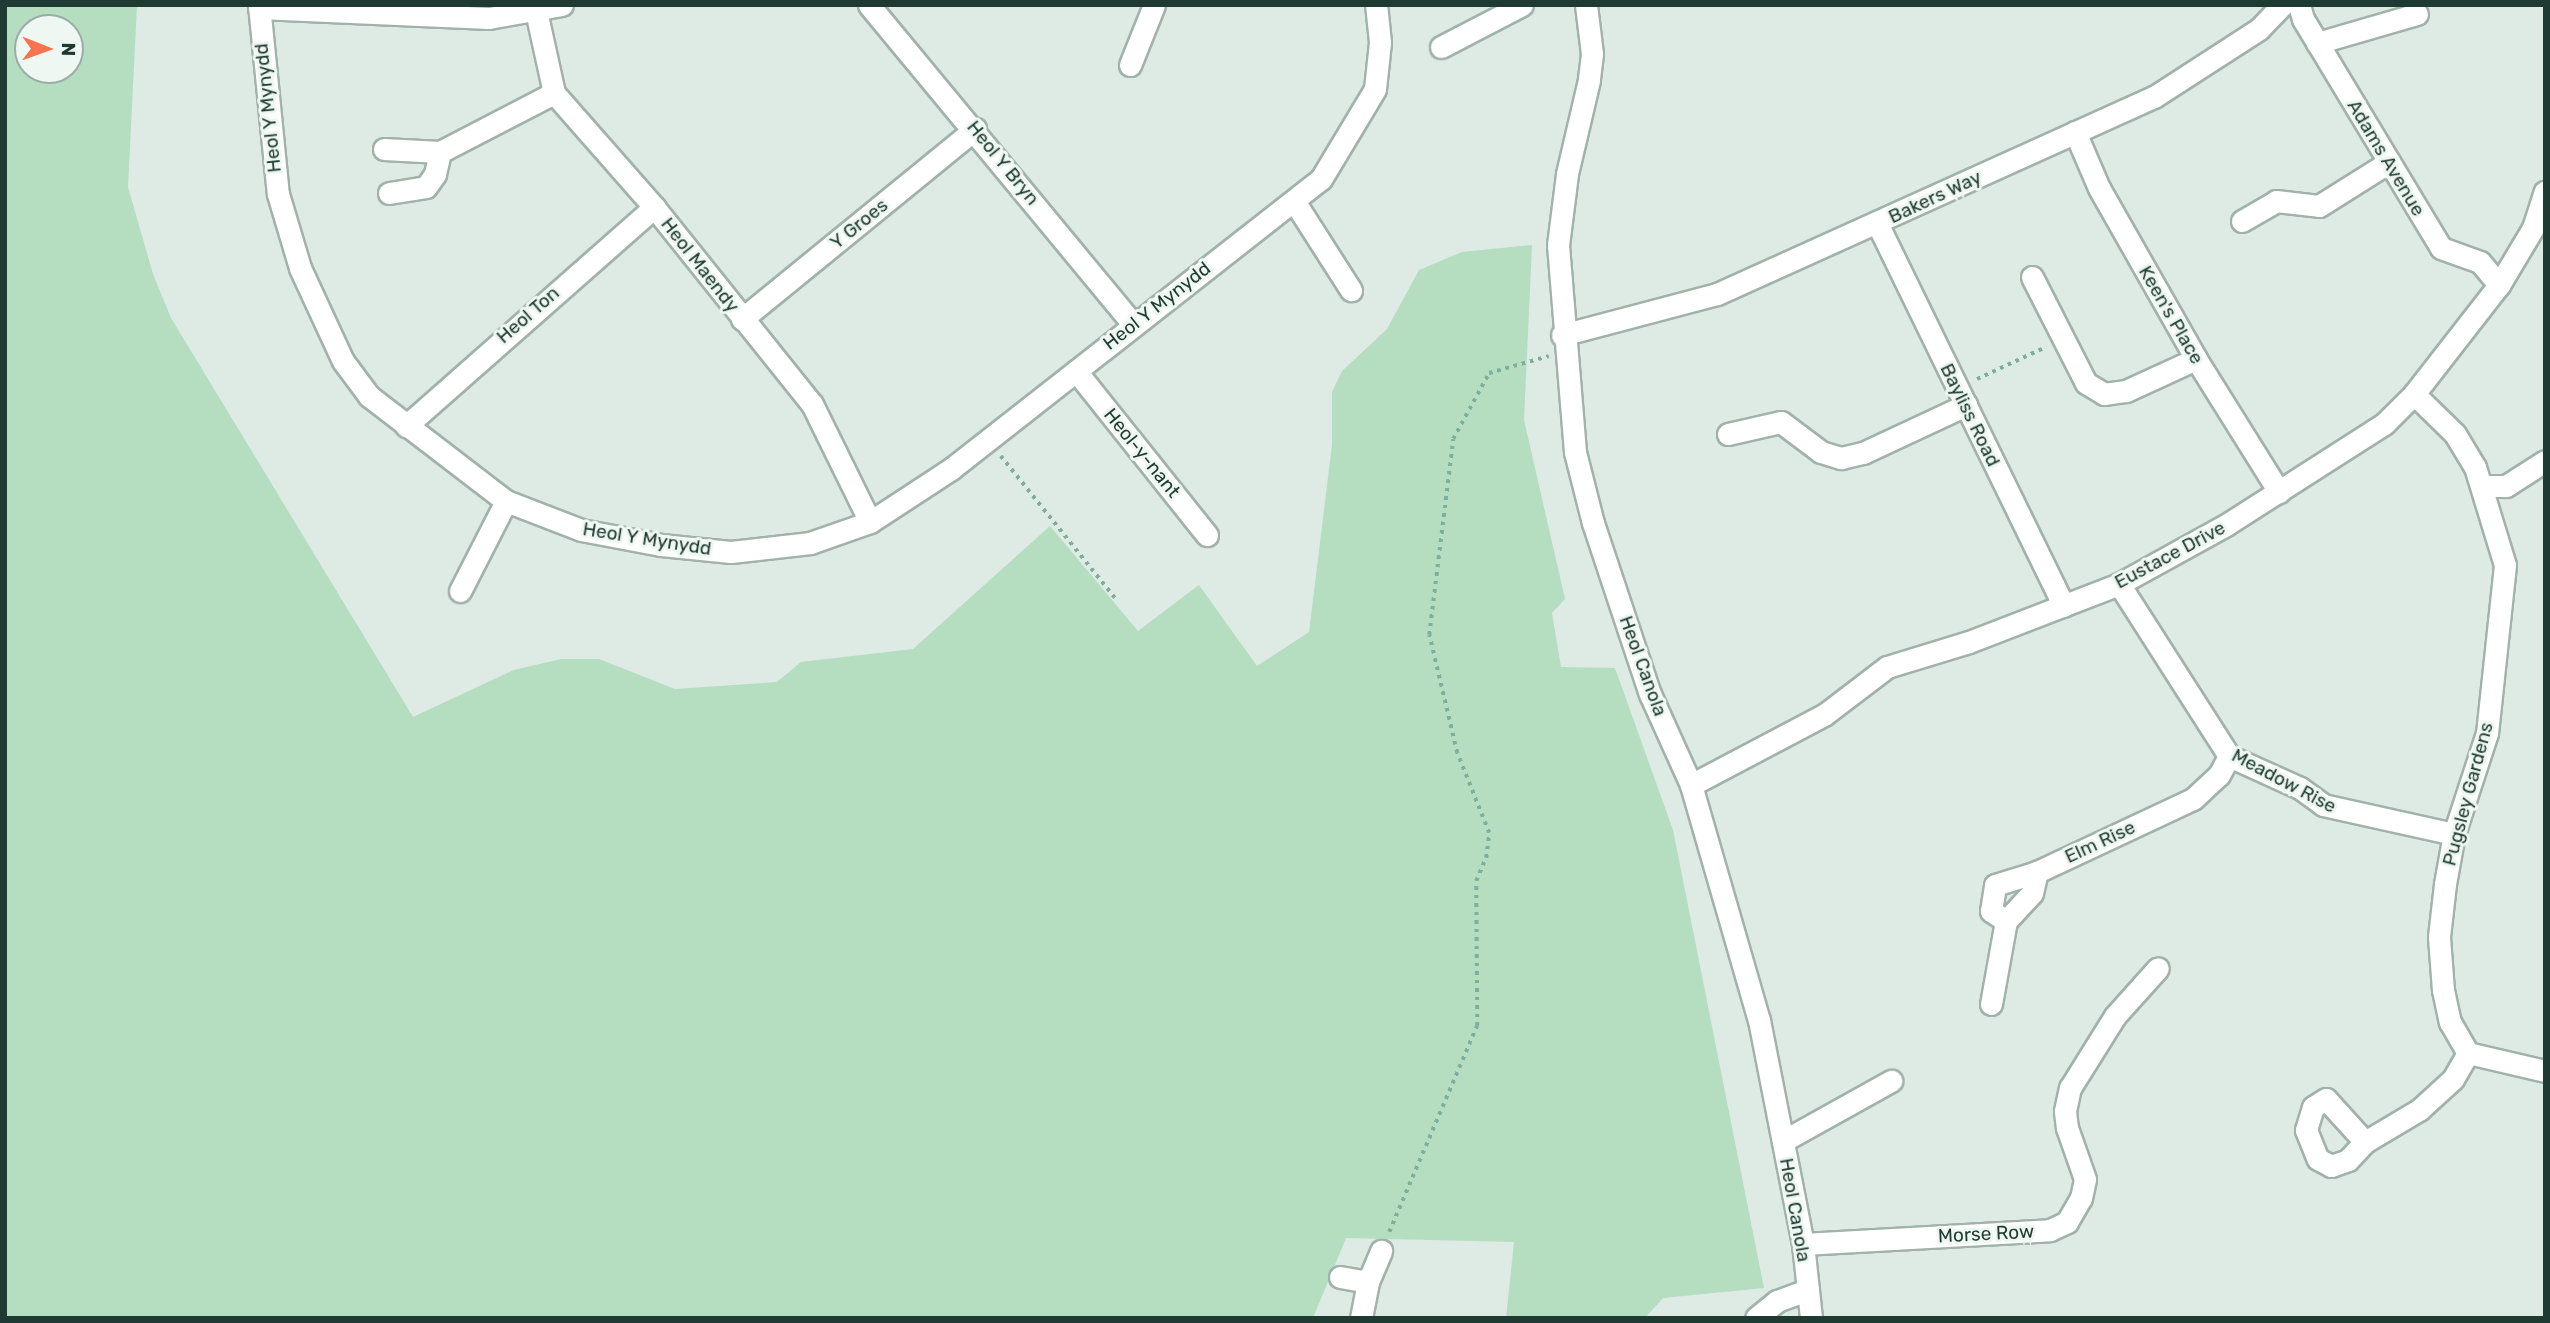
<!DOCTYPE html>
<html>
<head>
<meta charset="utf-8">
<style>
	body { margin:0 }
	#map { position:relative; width:2550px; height:1323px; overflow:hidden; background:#deeae4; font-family:Rubik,sans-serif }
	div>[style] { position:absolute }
	.green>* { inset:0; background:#b5ddbf }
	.path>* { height:3.5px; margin-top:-1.75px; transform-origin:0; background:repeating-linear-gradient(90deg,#7daf9e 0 3.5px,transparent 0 8.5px) }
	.roads { filter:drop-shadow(2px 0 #a1b2ab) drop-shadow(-2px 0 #a1b2ab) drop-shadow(0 2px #a1b2ab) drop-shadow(0 -2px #a1b2ab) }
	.minor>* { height:21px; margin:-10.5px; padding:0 10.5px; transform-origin:10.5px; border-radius:10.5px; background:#fff }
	span { translate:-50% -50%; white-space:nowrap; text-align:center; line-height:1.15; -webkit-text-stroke:6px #eef7f2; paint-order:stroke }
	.street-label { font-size:19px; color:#1f3a32 }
	.frame { position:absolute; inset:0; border:7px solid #1f3a32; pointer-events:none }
	.north { position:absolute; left:14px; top:14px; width:70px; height:70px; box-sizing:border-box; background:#eef7f2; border:2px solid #9baba5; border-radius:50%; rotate:91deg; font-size:19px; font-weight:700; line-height:28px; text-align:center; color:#1f3a32 }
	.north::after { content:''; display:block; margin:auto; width:24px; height:32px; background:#f7744f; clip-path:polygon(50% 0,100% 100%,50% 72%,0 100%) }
</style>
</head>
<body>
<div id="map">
	<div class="green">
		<div style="clip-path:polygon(evenodd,5px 5px,137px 5px,128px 187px,153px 274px,171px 318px,413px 717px,514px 670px,561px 659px,599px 659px,675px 689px,777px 682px,801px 662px,913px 649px,1050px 526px,1138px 631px,1199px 585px,1257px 666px,1309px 632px,1332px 445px,1332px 392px,1342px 371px,1387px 329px,1419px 270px,1462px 252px,1532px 245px,1524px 420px,1565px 599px,1552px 613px,1561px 667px,1615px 668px,1673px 830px,1764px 1288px,1663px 1298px,1645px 1318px,1506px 1318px,1514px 1242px,1346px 1238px,1313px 1318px,5px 1318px,5px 5px,28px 28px,70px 28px,70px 70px,28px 70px,28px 28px)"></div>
	</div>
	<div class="path">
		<div style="left:1977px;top:379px;width:76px;rotate:-24.9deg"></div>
		<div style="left:1001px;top:456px;width:182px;rotate:51.2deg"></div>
		<div style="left:1389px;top:1232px;width:224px;rotate:-66.9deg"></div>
		<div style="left:1477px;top:1026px;width:145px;rotate:-90.4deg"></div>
		<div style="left:1476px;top:881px;width:25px;rotate:-67deg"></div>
		<div style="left:1486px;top:858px;width:25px;rotate:-83deg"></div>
		<div style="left:1489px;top:833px;width:86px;rotate:-111.8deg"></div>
		<div style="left:1457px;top:753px;width:121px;rotate:-103.3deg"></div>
		<div style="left:1429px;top:635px;width:197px;rotate:-83deg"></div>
		<div style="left:1453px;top:439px;width:75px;rotate:-61.4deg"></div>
		<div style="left:1489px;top:373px;width:62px;rotate:-15.8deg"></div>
	</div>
	<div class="roads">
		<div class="minor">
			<div style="left:259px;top:5px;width:190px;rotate:84.3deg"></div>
			<div style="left:278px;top:194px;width:77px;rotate:73.4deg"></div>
			<div style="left:300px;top:268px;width:102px;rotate:65.2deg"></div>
			<div style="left:343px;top:361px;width:44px;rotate:53.4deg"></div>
			<div style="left:369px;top:396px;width:173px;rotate:37.5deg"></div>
			<div style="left:506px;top:501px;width:80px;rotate:21.1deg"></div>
			<div style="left:581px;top:530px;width:81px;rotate:10.6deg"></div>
			<div style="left:661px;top:545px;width:70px;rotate:5.7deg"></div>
			<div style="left:731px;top:552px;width:80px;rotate:-6.5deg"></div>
			<div style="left:810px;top:543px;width:64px;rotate:-19.3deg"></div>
			<div style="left:870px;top:522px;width:97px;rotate:-33.2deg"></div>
			<div style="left:951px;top:469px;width:470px;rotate:-38.1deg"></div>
			<div style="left:1321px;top:179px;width:105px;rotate:-59deg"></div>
			<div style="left:1375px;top:89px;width:47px;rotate:-83.9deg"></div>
			<div style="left:1380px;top:42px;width:37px;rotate:-96deg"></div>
			<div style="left:540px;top:5px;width:7px;rotate:124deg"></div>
			<div style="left:536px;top:11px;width:84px;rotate:77.6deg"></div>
			<div style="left:554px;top:93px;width:152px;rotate:48.7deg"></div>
			<div style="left:654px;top:207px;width:253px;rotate:51.3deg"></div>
			<div style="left:812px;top:404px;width:131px;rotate:63.8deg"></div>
			<div style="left:869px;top:5px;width:413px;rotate:50.4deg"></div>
			<div style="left:1586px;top:5px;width:49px;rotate:83deg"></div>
			<div style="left:1592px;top:54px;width:26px;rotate:97deg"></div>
			<div style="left:1589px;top:80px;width:97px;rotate:103.2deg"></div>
			<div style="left:1567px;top:174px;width:72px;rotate:97.2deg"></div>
			<div style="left:1558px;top:245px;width:208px;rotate:85.3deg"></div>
			<div style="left:1575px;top:452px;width:73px;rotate:75.8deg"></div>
			<div style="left:1593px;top:523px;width:180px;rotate:71.6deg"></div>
			<div style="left:1650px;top:694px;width:100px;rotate:65.7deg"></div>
			<div style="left:1691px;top:785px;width:245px;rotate:73.9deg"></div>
			<div style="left:1759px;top:1020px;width:228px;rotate:78.9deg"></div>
			<div style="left:1803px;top:1244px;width:74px;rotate:83.8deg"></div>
			<div style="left:2299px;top:5px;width:15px;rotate:74deg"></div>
			<div style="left:2303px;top:19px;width:267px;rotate:58.9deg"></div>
			<div style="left:2441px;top:248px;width:41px;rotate:19.7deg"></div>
			<div style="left:2480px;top:262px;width:30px;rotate:50deg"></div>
			<div style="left:259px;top:8px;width:230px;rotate:2.5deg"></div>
			<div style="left:489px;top:18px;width:74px;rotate:-10.1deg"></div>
			<div style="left:2317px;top:43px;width:104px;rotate:-16.2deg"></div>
			<div style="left:1441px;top:47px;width:91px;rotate:-27.4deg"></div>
			<div style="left:1130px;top:65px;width:65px;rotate:-68.2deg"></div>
			<div style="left:2075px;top:132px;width:61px;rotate:66.8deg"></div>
			<div style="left:2099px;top:188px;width:197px;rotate:60.4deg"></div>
			<div style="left:2196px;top:359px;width:157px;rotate:58deg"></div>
			<div style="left:384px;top:149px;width:56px;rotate:3.1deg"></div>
			<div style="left:440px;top:152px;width:128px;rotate:-27.4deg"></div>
			<div style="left:389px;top:193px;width:37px;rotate:-9deg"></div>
			<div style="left:426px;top:187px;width:16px;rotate:-55deg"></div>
			<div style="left:435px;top:174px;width:23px;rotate:-77deg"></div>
			<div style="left:1294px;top:201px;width:106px;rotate:57.4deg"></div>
			<div style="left:2242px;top:221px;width:39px;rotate:-30deg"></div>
			<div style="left:2276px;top:201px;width:43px;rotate:6.6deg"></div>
			<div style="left:2319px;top:206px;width:83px;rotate:-32.2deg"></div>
			<div style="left:1877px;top:223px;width:426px;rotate:64deg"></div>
			<div style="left:2032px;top:277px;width:119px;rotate:63deg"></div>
			<div style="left:2086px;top:383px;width:21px;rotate:31deg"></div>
			<div style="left:2104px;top:394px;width:22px;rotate:-8deg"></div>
			<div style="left:2126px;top:391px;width:77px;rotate:-24.6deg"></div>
			<div style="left:742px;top:319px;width:301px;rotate:-39.2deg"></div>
			<div style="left:1562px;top:335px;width:160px;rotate:-14.8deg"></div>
			<div style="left:1717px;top:294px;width:479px;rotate:-24.3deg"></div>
			<div style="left:2154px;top:97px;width:125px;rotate:-32.9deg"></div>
			<div style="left:2259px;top:29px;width:33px;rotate:-46deg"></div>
			<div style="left:1076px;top:371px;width:210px;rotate:51.4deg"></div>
			<div style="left:2414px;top:394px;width:57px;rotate:44.3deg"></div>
			<div style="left:2455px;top:434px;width:39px;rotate:59deg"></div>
			<div style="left:2475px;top:467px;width:102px;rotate:73deg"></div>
			<div style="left:2505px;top:565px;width:169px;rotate:96.1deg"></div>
			<div style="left:2487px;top:733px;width:106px;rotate:108.1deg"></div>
			<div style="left:2454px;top:834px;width:51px;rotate:100.2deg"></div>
			<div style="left:2445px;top:884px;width:53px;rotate:96.5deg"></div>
			<div style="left:2439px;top:937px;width:53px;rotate:85.7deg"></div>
			<div style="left:2443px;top:990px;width:33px;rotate:78deg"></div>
			<div style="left:2450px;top:1022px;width:36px;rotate:60deg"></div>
			<div style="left:2468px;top:1053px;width:79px;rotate:13.2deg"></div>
			<div style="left:406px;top:426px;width:331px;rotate:-41.4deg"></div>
			<div style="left:1728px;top:434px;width:54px;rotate:-12.8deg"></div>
			<div style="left:1781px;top:422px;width:50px;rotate:36.9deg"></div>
			<div style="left:1821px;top:452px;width:21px;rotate:17deg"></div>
			<div style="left:1841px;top:458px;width:23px;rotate:-13deg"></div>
			<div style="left:1863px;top:453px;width:114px;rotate:-25deg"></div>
			<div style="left:2482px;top:486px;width:24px"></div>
			<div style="left:2506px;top:486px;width:46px;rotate:-32.7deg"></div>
			<div style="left:2119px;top:584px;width:204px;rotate:57.4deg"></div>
			<div style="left:2229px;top:756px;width:78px;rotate:24.3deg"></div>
			<div style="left:2300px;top:788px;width:29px;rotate:36deg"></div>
			<div style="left:2323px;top:805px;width:134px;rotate:12.5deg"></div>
			<div style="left:460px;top:591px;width:101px;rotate:-62.9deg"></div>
			<div style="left:1691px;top:785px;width:150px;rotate:-27.8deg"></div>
			<div style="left:1824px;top:715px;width:79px;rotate:-37.3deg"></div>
			<div style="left:1887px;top:667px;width:86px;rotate:-17deg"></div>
			<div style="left:1969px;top:642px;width:161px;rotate:-21.1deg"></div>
			<div style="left:2119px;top:584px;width:122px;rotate:-28.9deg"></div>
			<div style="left:2226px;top:525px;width:188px;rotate:-32.6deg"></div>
			<div style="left:2384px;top:424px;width:42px;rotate:-45deg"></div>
			<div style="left:2414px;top:394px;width:138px;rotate:-52.1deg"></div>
			<div style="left:2499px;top:285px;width:66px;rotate:-59.2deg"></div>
			<div style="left:2533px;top:228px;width:38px;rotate:-72deg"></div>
			<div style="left:2006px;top:921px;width:18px;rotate:-146deg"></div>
			<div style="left:1991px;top:911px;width:26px;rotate:-81deg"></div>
			<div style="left:1995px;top:885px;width:44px;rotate:-17.2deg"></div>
			<div style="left:2037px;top:872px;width:172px;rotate:-25.1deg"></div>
			<div style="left:2193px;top:799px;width:35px;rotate:-43deg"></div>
			<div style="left:2219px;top:775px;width:21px;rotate:-62deg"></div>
			<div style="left:2006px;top:921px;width:38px;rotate:-47deg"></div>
			<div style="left:2032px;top:893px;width:22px;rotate:-77deg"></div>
			<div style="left:1991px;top:1004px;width:84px;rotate:-79.8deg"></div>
			<div style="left:1783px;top:1141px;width:124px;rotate:-29.1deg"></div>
			<div style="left:2365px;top:1142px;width:58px;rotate:-132.2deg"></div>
			<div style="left:2326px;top:1099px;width:15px;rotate:148deg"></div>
			<div style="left:2313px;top:1107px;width:24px;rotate:107deg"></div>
			<div style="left:2306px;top:1130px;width:31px;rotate:68deg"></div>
			<div style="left:2318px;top:1159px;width:15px;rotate:28deg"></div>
			<div style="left:2331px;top:1166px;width:18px;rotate:-19deg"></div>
			<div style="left:2348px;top:1160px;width:25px;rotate:-47deg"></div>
			<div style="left:2365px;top:1142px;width:63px;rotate:-30.7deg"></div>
			<div style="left:2419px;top:1110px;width:46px;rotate:-42.4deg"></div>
			<div style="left:2453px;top:1079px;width:30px;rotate:-60deg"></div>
			<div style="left:1803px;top:1244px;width:247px;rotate:-3.2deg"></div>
			<div style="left:2050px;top:1230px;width:19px;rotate:-25deg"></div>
			<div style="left:2067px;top:1222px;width:28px;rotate:-60deg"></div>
			<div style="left:2081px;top:1198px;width:19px;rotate:-78deg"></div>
			<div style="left:2085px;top:1179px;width:54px;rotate:-109.4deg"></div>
			<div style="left:2067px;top:1128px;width:17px;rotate:-97deg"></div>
			<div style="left:2065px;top:1111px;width:24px;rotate:-78deg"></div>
			<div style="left:2070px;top:1088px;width:85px;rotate:-58deg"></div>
			<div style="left:2115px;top:1016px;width:64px;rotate:-48.1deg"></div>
			<div style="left:1340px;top:1277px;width:28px;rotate:10deg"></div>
			<div style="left:1361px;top:1318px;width:37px;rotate:-79deg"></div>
			<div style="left:1368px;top:1282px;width:34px;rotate:-67deg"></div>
			<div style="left:1756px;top:1318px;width:27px;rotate:-39deg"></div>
			<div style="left:1777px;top:1301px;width:33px;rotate:-20deg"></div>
		</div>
	</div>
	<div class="street-label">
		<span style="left:268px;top:108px;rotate:-96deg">Heol Y Mynydd</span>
		<span style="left:2386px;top:158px;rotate:59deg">Adams Avenue</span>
		<span style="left:1003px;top:163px;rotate:51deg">Heol Y Bryn</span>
		<span style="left:1935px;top:197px;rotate:-25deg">Bakers Way</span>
		<span style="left:859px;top:224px;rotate:-39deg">Y Groes</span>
		<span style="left:700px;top:265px;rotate:52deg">Heol Maendy</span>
		<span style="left:1157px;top:306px;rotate:-38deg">Heol Y Mynydd</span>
		<span style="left:528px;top:315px;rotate:-41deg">Heol Ton</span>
		<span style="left:2171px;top:315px;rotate:60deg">Keen's Place</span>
		<span style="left:1970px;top:415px;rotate:64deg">Bayliss Road</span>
		<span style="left:1142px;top:453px;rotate:51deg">Heol-y-nant</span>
		<span style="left:647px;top:539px;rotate:9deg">Heol Y Mynydd</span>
		<span style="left:2170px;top:555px;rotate:-28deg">Eustace Drive</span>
		<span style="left:1643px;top:666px;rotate:70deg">Heol Canola</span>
		<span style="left:2284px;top:781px;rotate:28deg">Meadow Rise</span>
		<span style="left:2468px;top:794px;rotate:-75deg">Pugsley Gardens</span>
		<span style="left:2100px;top:842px;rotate:-25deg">Elm Rise</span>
		<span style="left:1795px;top:1210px;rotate:80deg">Heol Canola</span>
		<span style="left:1986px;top:1234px;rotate:-3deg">Morse Row</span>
	</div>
	<div class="frame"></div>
	<div class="north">N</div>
</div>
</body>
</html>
